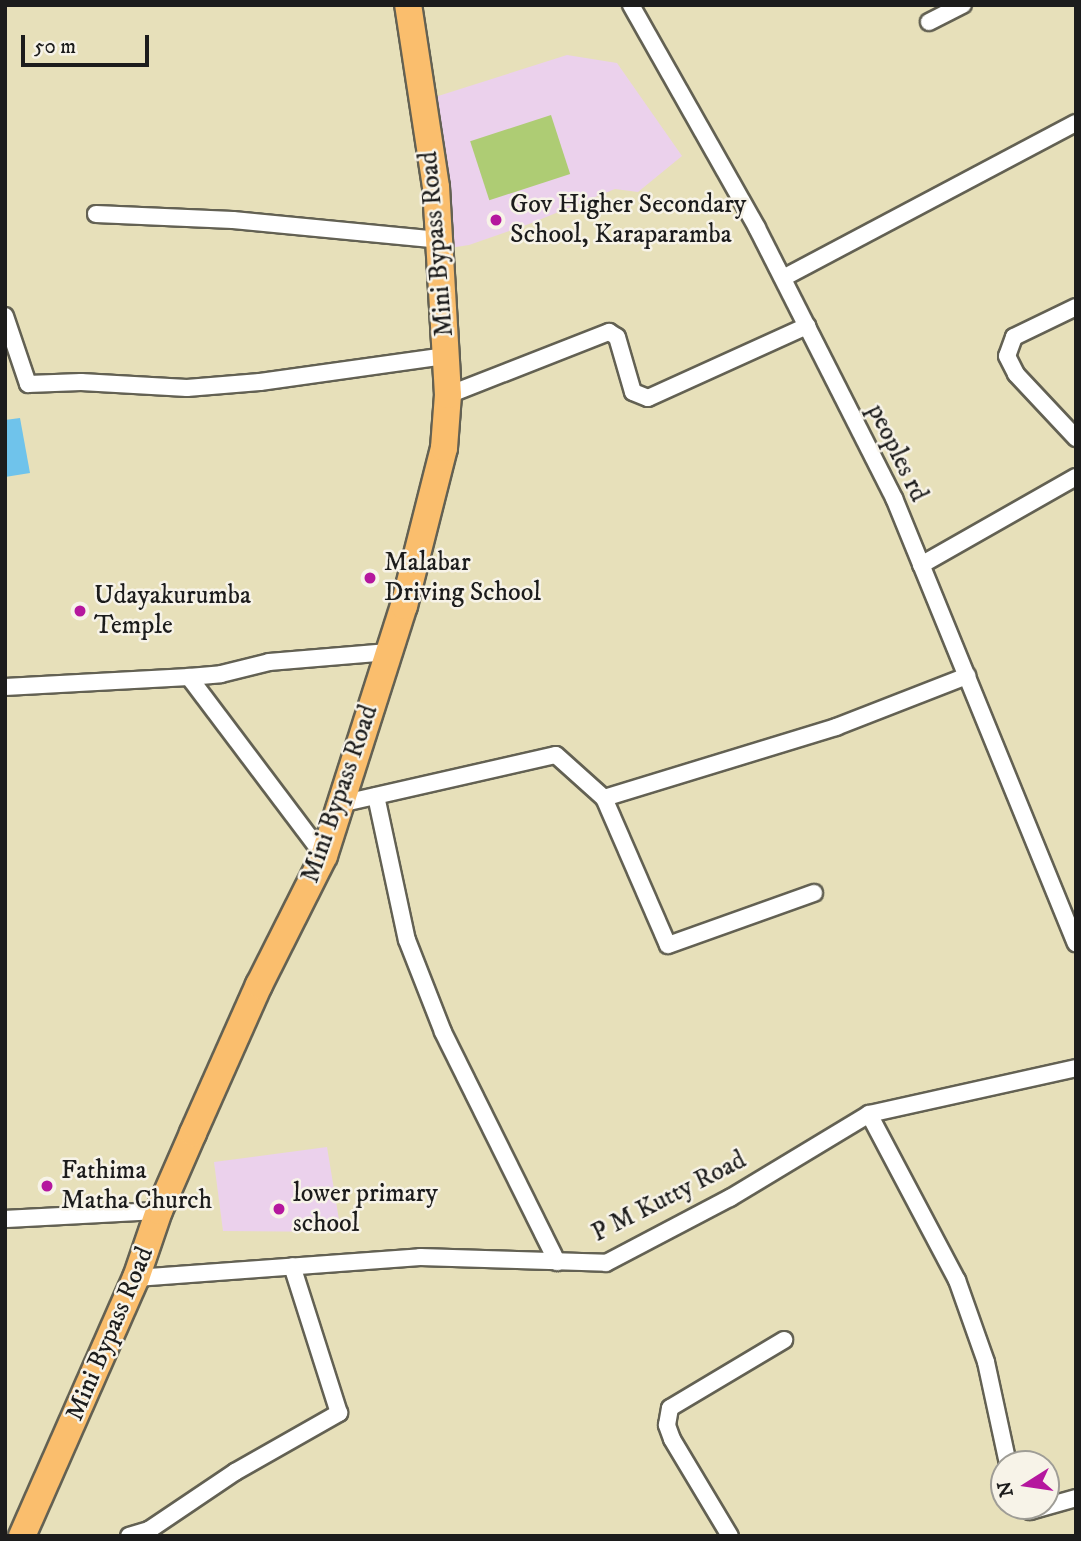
<!DOCTYPE html>
<html>
<head>
<meta charset="utf-8">
<style>
	body { margin:0 }
	#map { position:relative; width:1081px; height:1541px; overflow:hidden; background:#e7e0ba; font-family:"IM FELL DW Pica",serif }
	div>[style] { position:absolute }
	.built>* { inset:0; background:#ebd1ec }
	.green>* { inset:0; background:#aecc74; transform-origin:0 0 }
	.water>* { inset:0; background:#6fc3eb }
	.roads { filter:drop-shadow(2px 0 #636153) drop-shadow(-2px 0 #636153) drop-shadow(0 2px #636153) drop-shadow(0 -2px #636153) }
	.street>* { height:16px; margin:-8px; padding:0 8px; transform-origin:8px; border-radius:8px; background:#fff }
	.primary>* { height:26px; margin:-13px; padding:0 13px; transform-origin:13px; border-radius:13px; background:#fabe6d }
	.dots>* { width:19px; height:19px; translate:-50% -50%; box-sizing:border-box; border:4px solid #f7f3e8; border-radius:50% }
	span { translate:-50% -50%; white-space:nowrap; text-align:center; line-height:1.15; -webkit-text-stroke:5px #f7f3e8; paint-order:stroke }
	.poi-label { font-size:26px; color:#1c1c1c }
	.left { translate:0 -50%; text-align:left }
	.street-label { font-size:26px; color:#1c1c1c }
	.frame { position:absolute; inset:0; border:7px solid #1c1c1c; pointer-events:none }
	.north { position:absolute; left:990px; top:1450px; width:70px; height:70px; box-sizing:border-box; background:#f7f3e8; border:2px solid #9f9d96; border-radius:50%; rotate:258deg; font-size:19px; font-weight:700; line-height:28px; text-align:center; color:#1c1c1c }
	.north::after { content:''; display:block; margin:auto; width:24px; height:32px; background:#b5179e; clip-path:polygon(50% 0,100% 100%,50% 72%,0 100%) }
	.scale { position:absolute; left:21px; top:35px; width:128px; height:32px; box-sizing:border-box; border:4px solid #1c1c1c; border-top:0; padding-left:9px; font-size:21px; line-height:24px; white-space:nowrap; color:#1c1c1c; -webkit-text-stroke:5px #f7f3e8; paint-order:stroke }
</style>
</head>
<body>
<div id="map">
	<div class="built">
		<div style="clip-path:polygon(567px 55px,617px 63px,682px 156px,638px 192px,615px 189px,529px 224px,469px 245px,450px 248px,435px 97px)"></div>
		<div style="clip-path:polygon(327px 1147px,341px 1232px,223px 1231px,214px 1162px)"></div>
	</div>
	<div class="green">
		<div style="left:551px;top:115px;width:62px;height:85px;rotate:72deg"></div>
	</div>
	<div class="water">
		<div style="clip-path:polygon(20px 418px,30px 473px,5px 477px,5px 420px)"></div>
	</div>
	<div class="roads">
		<div class="street">
			<div style="left:631px;top:5px;width:256px;rotate:60.5deg"></div>
			<div style="left:757px;top:228px;width:303px;rotate:63.1deg"></div>
			<div style="left:894px;top:498px;width:481px;rotate:67.8deg"></div>
			<div style="left:929px;top:22px;width:38px;rotate:-27deg"></div>
			<div style="left:96px;top:214px;width:137px;rotate:2.5deg"></div>
			<div style="left:233px;top:220px;width:207px;rotate:5.5deg"></div>
			<div style="left:783px;top:278px;width:331px;rotate:-27.9deg"></div>
			<div style="left:1076px;top:307px;width:69px;rotate:154.2deg"></div>
			<div style="left:1014px;top:337px;width:20px;rotate:110deg"></div>
			<div style="left:1007px;top:356px;width:20px;rotate:63deg"></div>
			<div style="left:1016px;top:374px;width:88px;rotate:46.8deg"></div>
			<div style="left:5px;top:316px;width:72px;rotate:71.3deg"></div>
			<div style="left:28px;top:384px;width:53px;rotate:-2.2deg"></div>
			<div style="left:81px;top:382px;width:106px;rotate:3.2deg"></div>
			<div style="left:187px;top:388px;width:73px;rotate:-4.7deg"></div>
			<div style="left:260px;top:382px;width:188px;rotate:-8deg"></div>
			<div style="left:448px;top:395px;width:173px;rotate:-21.4deg"></div>
			<div style="left:609px;top:332px;width:9px;rotate:32deg"></div>
			<div style="left:617px;top:337px;width:57px;rotate:73.8deg"></div>
			<div style="left:633px;top:392px;width:16px;rotate:22deg"></div>
			<div style="left:648px;top:398px;width:175px;rotate:-24.4deg"></div>
			<div style="left:921px;top:565px;width:178px;rotate:-29.6deg"></div>
			<div style="left:189px;top:677px;width:32px;rotate:-5deg"></div>
			<div style="left:221px;top:674px;width:49px;rotate:-14deg"></div>
			<div style="left:269px;top:662px;width:120px;rotate:-4.8deg"></div>
			<div style="left:5px;top:687px;width:184px;rotate:-3.1deg"></div>
			<div style="left:189px;top:677px;width:224px;rotate:53deg"></div>
			<div style="left:376px;top:796px;width:147px;rotate:77.9deg"></div>
			<div style="left:407px;top:940px;width:99px;rotate:68.6deg"></div>
			<div style="left:443px;top:1032px;width:257px;rotate:63.6deg"></div>
			<div style="left:604px;top:798px;width:243px;rotate:-17deg"></div>
			<div style="left:836px;top:727px;width:141px;rotate:-21.3deg"></div>
			<div style="left:340px;top:804px;width:221px;rotate:-12.8deg"></div>
			<div style="left:556px;top:755px;width:64px;rotate:41.9deg"></div>
			<div style="left:604px;top:798px;width:160px;rotate:66.5deg"></div>
			<div style="left:668px;top:945px;width:155px;rotate:-19.6deg"></div>
			<div style="left:869px;top:1114px;width:188px;rotate:62.1deg"></div>
			<div style="left:957px;top:1280px;width:87px;rotate:70.5deg"></div>
			<div style="left:986px;top:1362px;width:104px;rotate:77.8deg"></div>
			<div style="left:5px;top:1219px;width:154px;rotate:-3deg"></div>
			<div style="left:136px;top:1278px;width:285px;rotate:-4.2deg"></div>
			<div style="left:420px;top:1257px;width:186px;rotate:1.8deg"></div>
			<div style="left:606px;top:1263px;width:140px;rotate:-27.7deg"></div>
			<div style="left:730px;top:1198px;width:162px;rotate:-31.1deg"></div>
			<div style="left:869px;top:1114px;width:212px;rotate:-12.5deg"></div>
			<div style="left:1027px;top:1506px;width:6px;rotate:59deg"></div>
			<div style="left:1030px;top:1511px;width:48px;rotate:-15.8deg"></div>
			<div style="left:149px;top:1530px;width:104px;rotate:-34deg"></div>
			<div style="left:235px;top:1472px;width:120px;rotate:-29.6deg"></div>
			<div style="left:339px;top:1413px;width:154px;rotate:-107.7deg"></div>
			<div style="left:129px;top:1536px;width:21px;rotate:-17deg"></div>
			<div style="left:149px;top:1530px;width:6px;rotate:81deg"></div>
			<div style="left:730px;top:1536px;width:113px;rotate:-120.9deg"></div>
			<div style="left:672px;top:1439px;width:15px;rotate:-110deg"></div>
			<div style="left:667px;top:1425px;width:17px;rotate:-80deg"></div>
			<div style="left:670px;top:1408px;width:133px;rotate:-30.8deg"></div>
		</div>
		<div class="primary">
			<div style="left:22px;top:1536px;width:282px;rotate:-66.2deg"></div>
			<div style="left:136px;top:1278px;width:71px;rotate:-71.1deg"></div>
			<div style="left:159px;top:1211px;width:85px;rotate:-66.4deg"></div>
			<div style="left:193px;top:1133px;width:162px;rotate:-66deg"></div>
			<div style="left:259px;top:985px;width:144px;rotate:-63.3deg"></div>
			<div style="left:324px;top:856px;width:262px;rotate:-72.3deg"></div>
			<div style="left:404px;top:606px;width:163px;rotate:-75.8deg"></div>
			<div style="left:444px;top:448px;width:53px;rotate:-85.7deg"></div>
			<div style="left:448px;top:395px;width:208px;rotate:-93.3deg"></div>
			<div style="left:436px;top:187px;width:184px;rotate:-98.7deg"></div>
		</div>
	</div>
	<div class="dots">
		<div style="left:496px;top:220px;background:#b5179e"></div>
		<div style="left:370px;top:578px;background:#b5179e"></div>
		<div style="left:80px;top:611px;background:#b5179e"></div>
		<div style="left:47px;top:1186px;background:#b5179e"></div>
		<div style="left:279px;top:1209px;background:#b5179e"></div>
	</div>
	<div class="poi-label">
		<span class="left" style="left:510px;top:220px">Gov Higher Secondary<br>School, Karaparamba</span>
		<span class="left" style="left:384px;top:578px">Malabar<br>Driving School</span>
		<span class="left" style="left:94px;top:611px">Udayakurumba<br>Temple</span>
		<span class="left" style="left:61px;top:1186px">Fathima<br>Matha Church</span>
		<span class="left" style="left:293px;top:1209px">lower primary<br>school</span>
	</div>
	<div class="street-label">
		<span style="left:437px;top:244px;rotate:-95deg">Mini Bypass Road</span>
		<span style="left:897px;top:453px;rotate:64deg">peoples rd</span>
		<span style="left:340px;top:794px;rotate:-71deg">Mini Bypass Road</span>
		<span style="left:669px;top:1197px;rotate:-27deg">P M Kutty Road</span>
		<span style="left:110px;top:1334px;rotate:-67deg">Mini Bypass Road</span>
	</div>
	<div class="frame"></div>
	<div class="north">N</div>
	<div class="scale">50 m</div>
</div>
</body>
</html>
